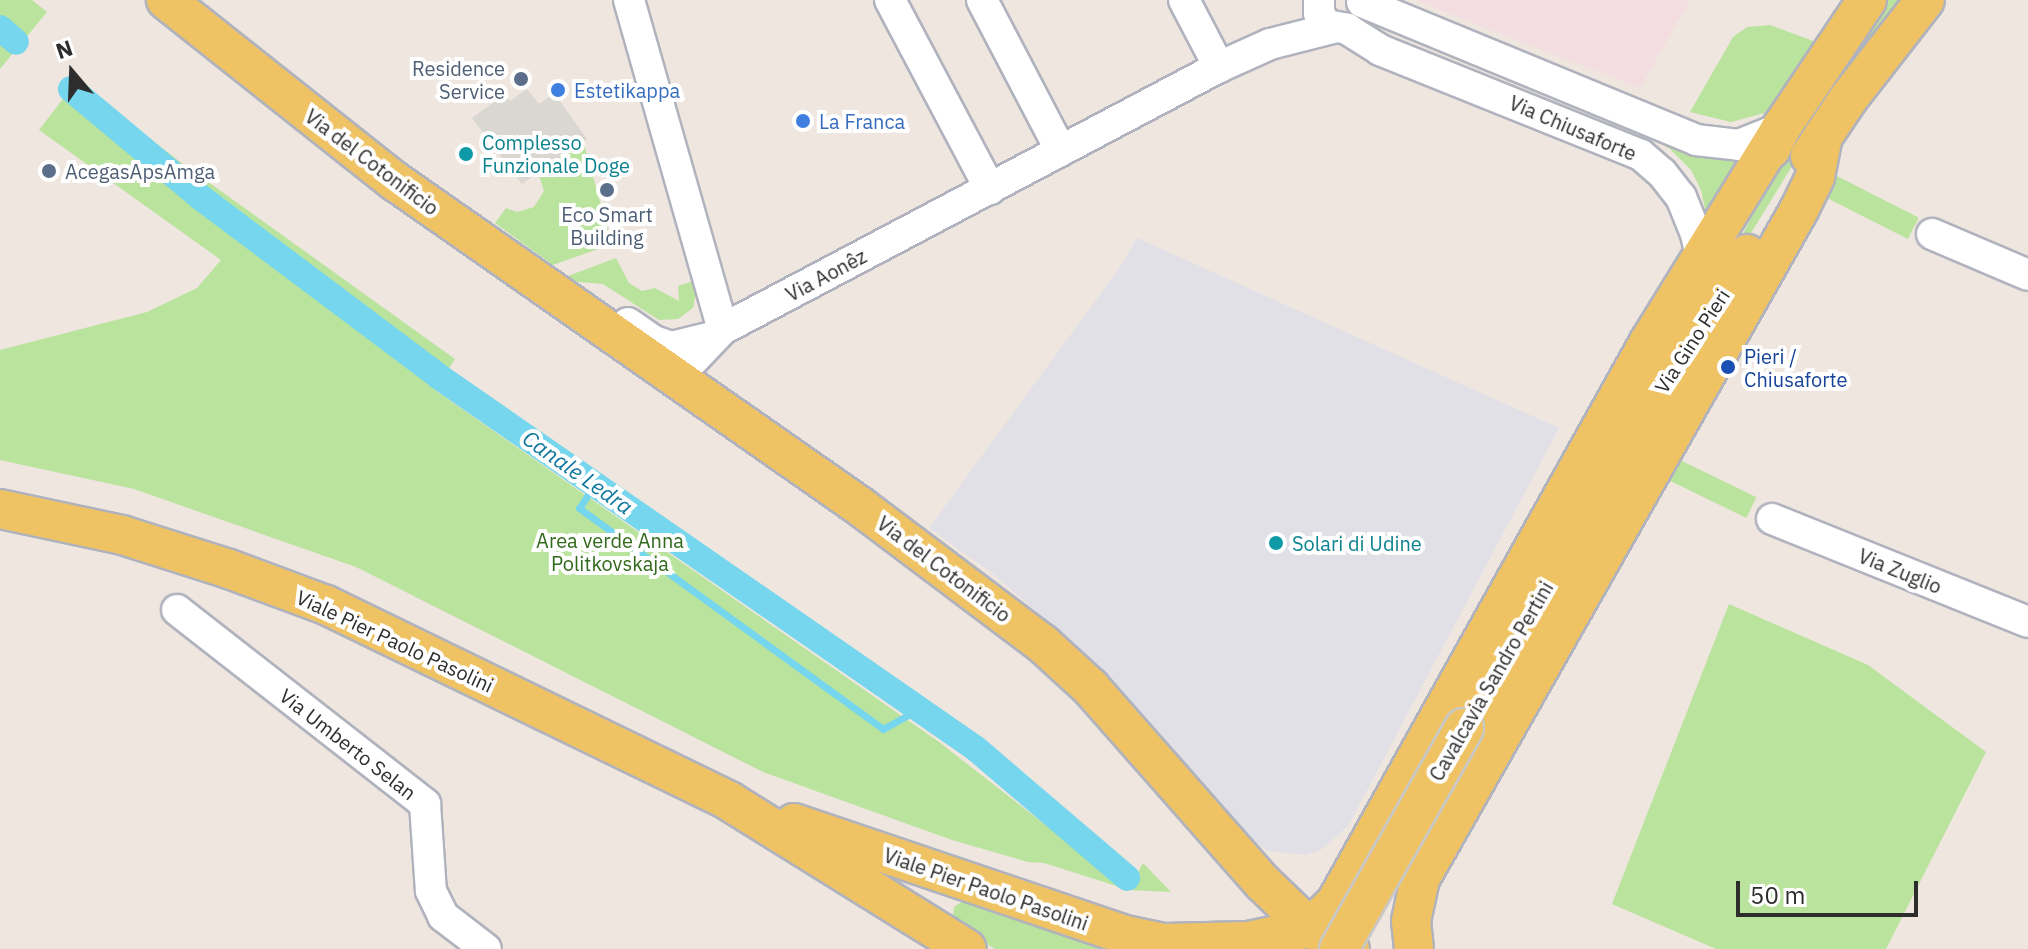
<!DOCTYPE html>
<html>
<head>
<meta charset="utf-8">
<style>
	body { margin:0 }
	#map { position:relative; width:2028px; height:949px; overflow:hidden; background:#eee6df; font-family:"IBM Plex Sans",sans-serif }
	div>[style] { position:absolute }
	.industrial>* { inset:0; background:#e1e0e7 }
	.medical>* { inset:0; background:#f4dde0 }
	.green>* { inset:0; background:#bae39d; transform-origin:0 0 }
	.plaza>* { inset:0; background:#dad6d2 }
	.stream>* { height:7px; margin:-3.5px; padding:0 3.5px; transform-origin:3.5px; border-radius:3.5px; background:#75d6ed }
	.canal>* { height:26px; margin:-13px; padding:0 13px; transform-origin:13px; border-radius:13px; background:#75d6ed }
	.roads { filter:drop-shadow(2px 0 #b0b3bd) drop-shadow(-2px 0 #b0b3bd) drop-shadow(0 2px #b0b3bd) drop-shadow(0 -2px #b0b3bd) }
	.minor>* { height:30px; margin:-15px; padding:0 15px; transform-origin:15px; border-radius:15px; background:#fff }
	.major>* { height:38px; margin:-19px; padding:0 19px; transform-origin:19px; border-radius:19px; background:#efc364 }
	.bridges { filter:drop-shadow(2px 0 #c8c8c8) drop-shadow(-2px 0 #c8c8c8) drop-shadow(0 2px #c8c8c8) drop-shadow(0 -2px #c8c8c8) }
	.major-bridge>* { height:38px; margin:-19px; padding:0 19px; transform-origin:19px; border-radius:19px; background:#efc364 }
	.dots>* { width:22px; height:22px; translate:-50% -50%; box-sizing:border-box; border:4px solid #fff; border-radius:50% }
	span { translate:-50% -50%; white-space:nowrap; text-align:center; line-height:1.15; -webkit-text-stroke:8px #fff; paint-order:stroke }
	.service-label { font-size:20px; color:#4e5e75 }
	.right { translate:-100% -50%; text-align:right }
	.left { translate:0 -50%; text-align:left }
	.shop-label { font-size:20px; color:#366cbe }
	.street-label { font-size:20px; color:#2d2d2d }
	.culture-label { font-size:20px; color:#0d838f }
	.transit-label { font-size:20px; color:#164399 }
	.park-label { font-size:20px; color:#326a1c }
	.water-label { font-size:22px; color:#10789d; font-style:italic }
	.north { position:absolute; left:32px; top:32px; width:80px; height:80px; -webkit-text-stroke:6px #fff; paint-order:stroke; rotate:341deg; font-size:22px; font-weight:700; line-height:32px; text-align:center; color:#2d2d2d }
	.north::after { content:''; display:block; margin:auto; width:28px; height:36px; background:#2d2d2d; clip-path:polygon(50% 0,100% 100%,50% 72%,0 100%) }
	.scale { position:absolute; left:1736px; top:881px; width:182px; height:36px; box-sizing:border-box; border:4px solid #2d2d2d; border-top:0; padding-left:10px; font-size:24px; line-height:28px; white-space:nowrap; color:#2d2d2d; -webkit-text-stroke:6px #fff; paint-order:stroke }
</style>
</head>
<body>
<div id="map">
	<div class="industrial">
		<div style="clip-path:polygon(1137px 238px,1559px 428px,1348px 826px,1322px 849px,1306px 855px,1268px 851px,1249px 838px,1147px 720px,1143px 723px,1084px 653px,992px 573px,929px 528px,1118px 270px)"></div>
	</div>
	<div class="medical">
		<div style="clip-path:polygon(1415px 0,1690px 0,1640px 88px)"></div>
	</div>
	<div class="green">
		<div style="clip-path:polygon(0 0,32px 0,47px 12px,0 69px)"></div>
		<div style="clip-path:polygon(1882px 0,1901px 0,1855px 63px,1701px 315px,1810px 104px)"></div>
		<div style="clip-path:polygon(1770px 25px,1824px 45px,1772px 111px,1731px 122px,1690px 112px,1733px 37px,1747px 27px)"></div>
		<div style="clip-path:polygon(76px 82px,179px 161px,455px 359px,435px 390px,939px 742px,1129px 890px,1143px 863px,1171px 892px,1129px 890px,1044px 863px,1028px 862px,952px 840px,763px 772px,356px 567px,134px 489px,0 460px,0 350px,147px 312px,197px 288px,221px 260px,39px 130px)"></div>
		<div style="clip-path:polygon(1650px 137px,1709px 158px,1744px 155px,1706px 214px,1701px 190px,1691px 170px,1670px 149px)"></div>
		<div style="clip-path:polygon(583px 141px,612px 244px,553px 265px,495px 223px,506px 208px,517px 212px,534px 207px,544px 191px,538px 173px)"></div>
		<div style="left:1835px;top:175px;width:94px;height:24px;rotate:27deg"></div>
		<div style="clip-path:polygon(616px 258px,629px 283px,642px 291px,655px 288px,679px 301px,678px 286px,694px 281px,696px 293px,693px 308px,678px 319px,659px 320px,603px 284px,577px 282px,568px 276px)"></div>
		<div style="left:1680px;top:460px;width:85px;height:23px;rotate:26deg"></div>
		<div style="clip-path:polygon(1729px 604px,1868px 665px,1986px 752px,1886px 949px,1716px 949px,1612px 904px)"></div>
		<div style="clip-path:polygon(966px 899px,1110px 949px,995px 949px,952px 923px,954px 907px)"></div>
	</div>
	<div class="plaza">
		<div style="clip-path:polygon(527px 89px,539px 104px,554px 93px,587px 139px,522px 184px,472px 118px,505px 94px,510px 101px)"></div>
	</div>
	<div class="stream">
		<div style="left:596px;top:483px;width:30px;rotate:124deg"></div>
		<div style="left:579px;top:508px;width:376px;rotate:36deg"></div>
		<div style="left:883px;top:729px;width:41px;rotate:-29.1deg"></div>
	</div>
	<div class="canal">
		<div style="left:0;top:28px;width:21px;rotate:41deg"></div>
		<div style="left:71px;top:89px;width:168px;rotate:39.9deg"></div>
		<div style="left:200px;top:197px;width:298px;rotate:36.9deg"></div>
		<div style="left:438px;top:376px;width:653px;rotate:34.71deg"></div>
		<div style="left:975px;top:748px;width:200px;rotate:40.5deg"></div>
	</div>
	<div class="roads">
		<div class="minor">
			<div style="left:629px;top:0;width:342px;rotate:74.1deg"></div>
			<div style="left:890px;top:0;width:214px;rotate:62.1deg"></div>
			<div style="left:982px;top:0;width:170px;rotate:62.4deg"></div>
			<div style="left:1184px;top:0;width:76px;rotate:62.4deg"></div>
			<div style="left:1319px;top:0;width:13px;rotate:90deg"></div>
			<div style="left:1319px;top:13px;width:14px;rotate:60deg"></div>
			<div style="left:1326px;top:25px;width:22px;rotate:10deg"></div>
			<div style="left:1362px;top:2px;width:361px;rotate:22.4deg"></div>
			<div style="left:1696px;top:140px;width:43px;rotate:6.6deg"></div>
			<div style="left:1739px;top:145px;width:45px;rotate:-22deg"></div>
			<div style="left:1347px;top:29px;width:39px;rotate:32deg"></div>
			<div style="left:1380px;top:50px;width:281px;rotate:21.9deg"></div>
			<div style="left:1641px;top:155px;width:28px;rotate:41deg"></div>
			<div style="left:1662px;top:173px;width:31px;rotate:52deg"></div>
			<div style="left:1681px;top:197px;width:40px;rotate:68deg"></div>
			<div style="left:1696px;top:234px;width:35px;rotate:78deg"></div>
			<div style="left:1932px;top:234px;width:104px;rotate:23.1deg"></div>
			<div style="left:628px;top:323px;width:32px;rotate:35deg"></div>
			<div style="left:654px;top:341px;width:18px;rotate:19deg"></div>
			<div style="left:671px;top:347px;width:42px;rotate:-13.7deg"></div>
			<div style="left:675px;top:379px;width:69px;rotate:-46.2deg"></div>
			<div style="left:723px;top:329px;width:561px;rotate:-27.84deg"></div>
			<div style="left:1219px;top:67px;width:56px;rotate:-24.3deg"></div>
			<div style="left:1270px;top:44px;width:65px;rotate:-14.3deg"></div>
			<div style="left:1772px;top:519px;width:276px;rotate:21.9deg"></div>
			<div style="left:177px;top:610px;width:315px;rotate:38deg"></div>
			<div style="left:425px;top:804px;width:87px;rotate:86.1deg"></div>
			<div style="left:431px;top:891px;width:28px;rotate:64deg"></div>
			<div style="left:443px;top:916px;width:54px;rotate:37.5deg"></div>
		</div>
		<div class="major">
			<div style="left:166px;top:0;width:293px;rotate:38.4deg"></div>
			<div style="left:396px;top:182px;width:567px;rotate:34.95deg"></div>
			<div style="left:861px;top:507px;width:228px;rotate:37deg"></div>
			<div style="left:1043px;top:644px;width:64px;rotate:42.5deg"></div>
			<div style="left:1090px;top:687px;width:261px;rotate:48.6deg"></div>
			<div style="left:1263px;top:883px;width:65px;rotate:43.8deg"></div>
			<div style="left:1310px;top:928px;width:45px;rotate:27.7deg"></div>
			<div style="left:1771px;top:149px;width:23px;rotate:-65deg"></div>
			<div style="left:1781px;top:128px;width:154px;rotate:-56.1deg"></div>
			<div style="left:1810px;top:156px;width:69px;rotate:-56.3deg"></div>
			<div style="left:1848px;top:99px;width:125px;rotate:-52.1deg"></div>
			<div style="left:0;top:509px;width:125px;rotate:12deg"></div>
			<div style="left:122px;top:535px;width:112px;rotate:17.6deg"></div>
			<div style="left:229px;top:569px;width:103px;rotate:20.4deg"></div>
			<div style="left:326px;top:605px;width:448px;rotate:25.9deg"></div>
			<div style="left:729px;top:801px;width:280px;rotate:31.9deg"></div>
			<div style="left:1464px;top:728px;width:363px;rotate:-60.1deg"></div>
			<div style="left:1645px;top:413px;width:189px;rotate:-57.3deg"></div>
			<div style="left:794px;top:823px;width:345px;rotate:18.7deg"></div>
			<div style="left:1121px;top:934px;width:44px;rotate:11.8deg"></div>
			<div style="left:1164px;top:943px;width:84px;rotate:-1.4deg"></div>
			<div style="left:1232px;top:949px;width:18px;rotate:-27deg"></div>
			<div style="left:1248px;top:941px;width:63px;rotate:-11.8deg"></div>
			<div style="left:1310px;top:928px;width:37px;rotate:-45deg"></div>
			<div style="left:1336px;top:902px;width:642px;rotate:-60.8deg"></div>
			<div style="left:1649px;top:342px;width:251px;rotate:-58.3deg"></div>
			<div style="left:1414px;top:949px;width:28px;rotate:-96deg"></div>
			<div style="left:1411px;top:921px;width:43px;rotate:-77.9deg"></div>
			<div style="left:1420px;top:879px;width:769px;rotate:-60.47deg"></div>
			<div style="left:1799px;top:210px;width:37px;rotate:-64deg"></div>
			<div style="left:1815px;top:177px;width:42px;rotate:-79deg"></div>
		</div>
	</div>
	<div class="bridges">
		<div class="major-bridge">
			<div style="left:1339px;top:949px;width:254px;rotate:-60.5deg"></div>
		</div>
	</div>
	<div class="dots">
		<div style="left:521px;top:79px;background:#5c6f8a"></div>
		<div style="left:558px;top:90px;background:#3f7fe0"></div>
		<div style="left:803px;top:121px;background:#3f7fe0"></div>
		<div style="left:466px;top:154px;background:#0f9aa8"></div>
		<div style="left:49px;top:171px;background:#5c6f8a"></div>
		<div style="left:607px;top:190px;background:#5c6f8a"></div>
		<div style="left:1728px;top:367px;background:#1a4fb4"></div>
		<div style="left:1276px;top:543px;background:#0f9aa8"></div>
	</div>
	<div class="service-label">
		<span class="right" style="left:505px;top:80px">Residence<br>Service</span>
		<span class="left" style="left:65px;top:171px">AcegasApsAmga</span>
		<span style="left:607px;top:226px">Eco Smart<br>Building</span>
	</div>
	<div class="shop-label">
		<span class="left" style="left:574px;top:90px">Estetikappa</span>
		<span class="left" style="left:819px;top:121px">La Franca</span>
	</div>
	<div class="street-label">
		<span style="left:1573px;top:128px;rotate:23deg">Via Chiusaforte</span>
		<span style="left:372px;top:162px;rotate:37deg">Via del Cotonificio</span>
		<span style="left:826px;top:275px;rotate:-28deg">Via Aonêz</span>
		<span style="left:1692px;top:341px;rotate:-57deg">Via Gino Pieri</span>
		<span style="left:944px;top:569px;rotate:37deg">Via del Cotonificio</span>
		<span style="left:1900px;top:571px;rotate:22deg">Via Zuglio</span>
		<span style="left:395px;top:641px;rotate:25deg">Viale Pier Paolo Pasolini</span>
		<span style="left:1491px;top:681px;rotate:-60deg">Cavalcavia Sandro Pertini</span>
		<span style="left:348px;top:744px;rotate:38deg">Via Umberto Selan</span>
		<span style="left:986px;top:889px;rotate:19deg">Viale Pier Paolo Pasolini</span>
	</div>
	<div class="culture-label">
		<span class="left" style="left:482px;top:154px">Complesso<br>Funzionale Doge</span>
		<span class="left" style="left:1292px;top:543px">Solari di Udine</span>
	</div>
	<div class="transit-label">
		<span class="left" style="left:1744px;top:368px">Pieri /<br>Chiusaforte</span>
	</div>
	<div class="park-label">
		<span style="left:610px;top:552px">Area verde Anna<br>Politkovskaja</span>
	</div>
	<div class="water-label">
		<span style="left:578px;top:472px;rotate:35deg">Canale Ledra</span>
	</div>
	<div class="north">N</div>
	<div class="scale">50 m</div>
</div>
</body>
</html>
